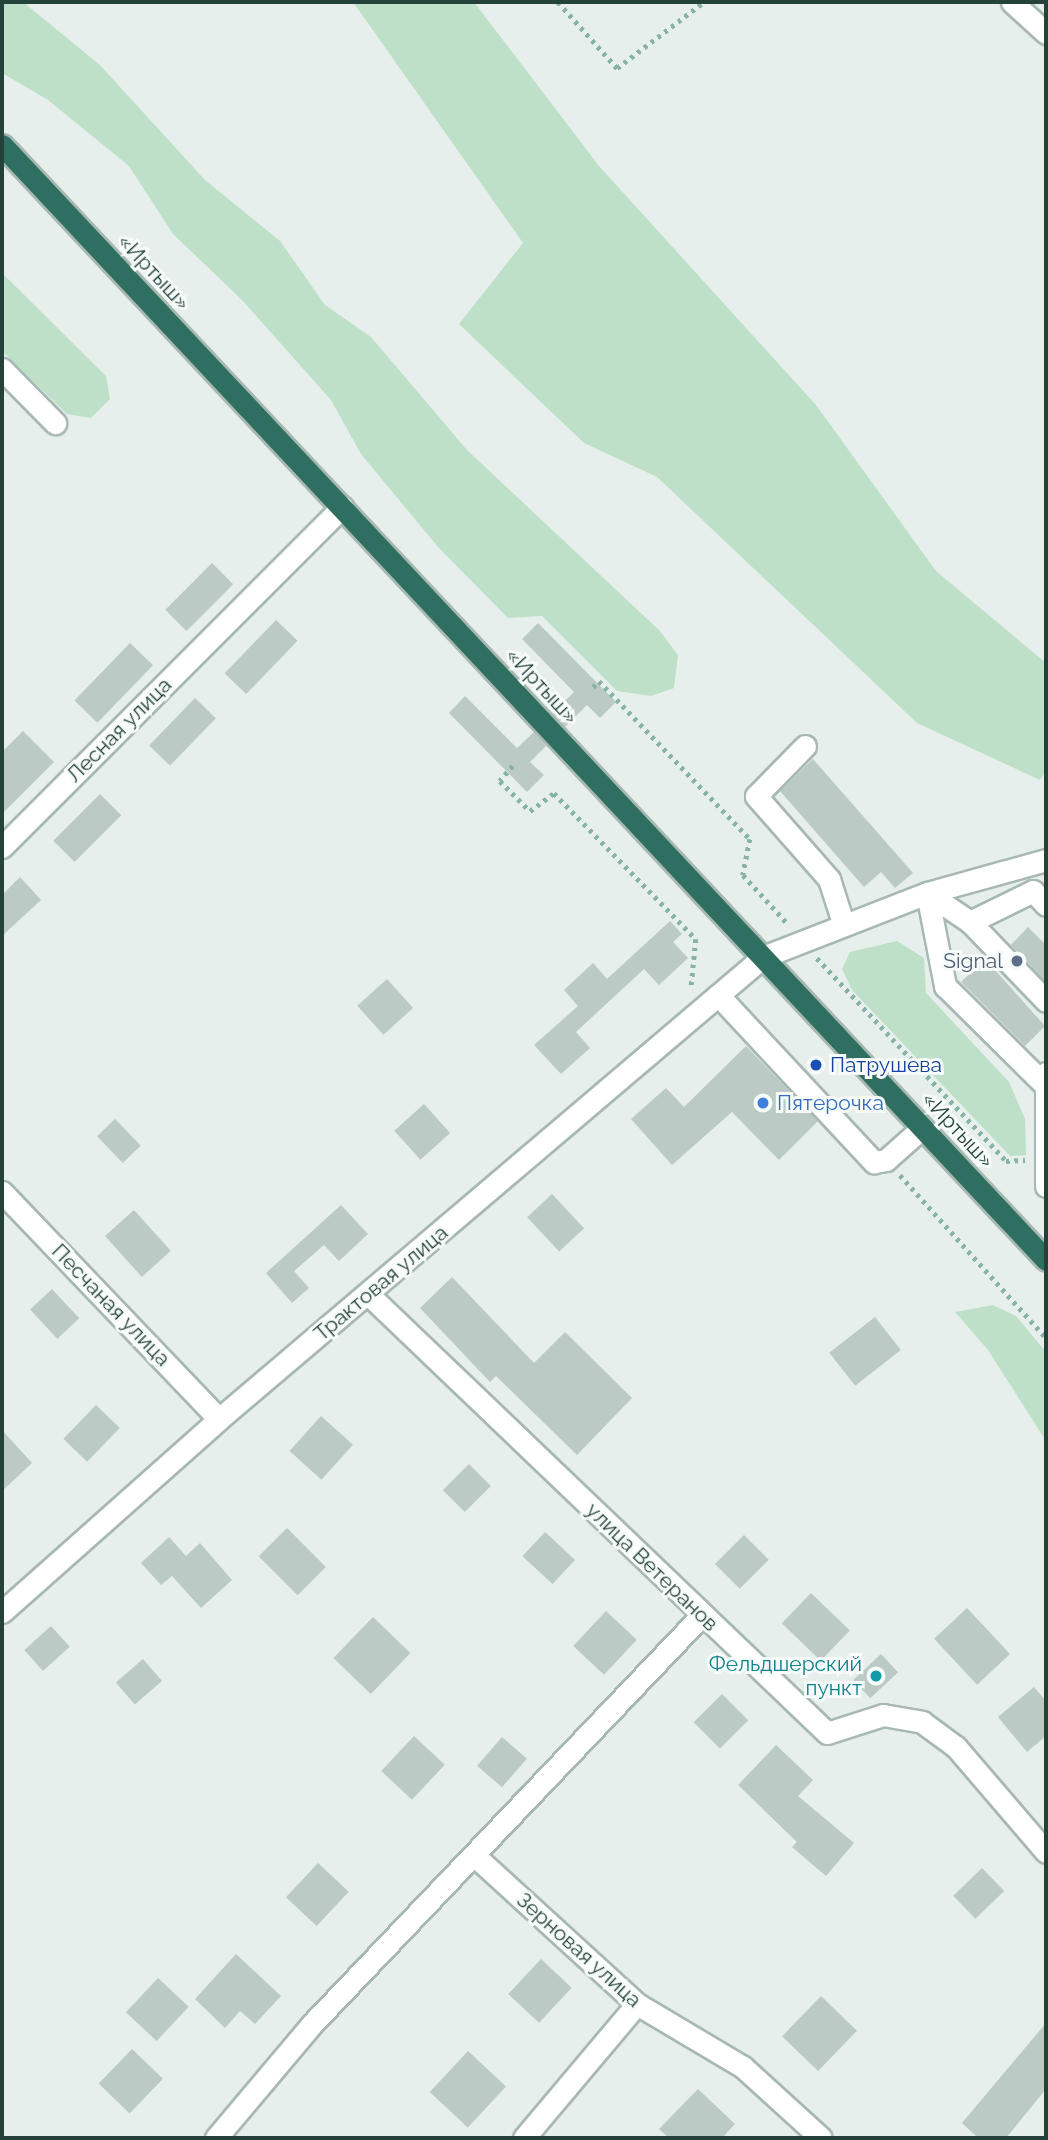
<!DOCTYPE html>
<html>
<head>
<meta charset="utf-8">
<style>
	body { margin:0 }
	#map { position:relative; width:1048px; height:2140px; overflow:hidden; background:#e6efeb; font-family:Raleway,sans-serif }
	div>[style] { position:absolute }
	.green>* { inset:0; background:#bfe0c8 }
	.building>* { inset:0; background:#bbcac4; transform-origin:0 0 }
	.path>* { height:4.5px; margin-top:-2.25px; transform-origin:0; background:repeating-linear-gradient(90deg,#86b3a5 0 3.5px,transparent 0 8.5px) }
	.roads { filter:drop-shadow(2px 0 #a8b8b2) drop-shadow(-2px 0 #a8b8b2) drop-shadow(0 2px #a8b8b2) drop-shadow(0 -2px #a8b8b2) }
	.minor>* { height:21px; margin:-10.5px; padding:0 10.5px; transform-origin:10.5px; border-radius:10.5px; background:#fff }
	.highway>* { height:21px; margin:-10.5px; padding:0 10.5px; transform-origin:10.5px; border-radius:10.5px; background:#2f6f62 }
	.dots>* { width:19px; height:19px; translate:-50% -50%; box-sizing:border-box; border:4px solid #f7fbf9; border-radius:50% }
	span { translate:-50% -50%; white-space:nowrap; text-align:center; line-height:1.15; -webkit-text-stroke:6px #f7fbf9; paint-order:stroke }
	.street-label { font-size:21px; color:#24423a }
	.service-label { font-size:21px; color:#4e5e75 }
	.right { translate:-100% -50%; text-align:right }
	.transit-label { font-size:21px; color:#164399 }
	.left { translate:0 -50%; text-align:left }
	.shop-label { font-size:21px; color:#366cbe }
	.culture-label { font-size:21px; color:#0d838f }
	.frame { position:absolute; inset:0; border:4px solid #24423a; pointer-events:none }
</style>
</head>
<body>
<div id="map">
	<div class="green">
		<div style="clip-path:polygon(2px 2px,23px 2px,100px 65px,205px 180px,280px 241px,325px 305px,371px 337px,467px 450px,660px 631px,678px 655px,674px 688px,651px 696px,617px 691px,542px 616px,508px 618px,438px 547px,361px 454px,331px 400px,241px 299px,173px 234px,129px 166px,48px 100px,2px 73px)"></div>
		<div style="clip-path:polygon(353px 2px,474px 2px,599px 166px,816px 405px,936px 571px,1046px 663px,1046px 771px,1040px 780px,917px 723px,657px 477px,584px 443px,459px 324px,523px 243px)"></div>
		<div style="clip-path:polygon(2px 273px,106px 376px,110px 399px,91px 418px,67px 414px,2px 351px)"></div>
		<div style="clip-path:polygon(897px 941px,924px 958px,926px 993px,1009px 1082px,1025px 1119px,1026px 1155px,1010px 1156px,852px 990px,842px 969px,850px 952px)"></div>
		<div style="clip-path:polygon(993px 1305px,1016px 1316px,1046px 1352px,1046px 1441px,988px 1350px,955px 1312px)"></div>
	</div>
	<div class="building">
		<div style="left:212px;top:563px;width:30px;height:66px;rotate:45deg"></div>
		<div style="left:276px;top:620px;width:30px;height:74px;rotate:44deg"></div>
		<div style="clip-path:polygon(538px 623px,616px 702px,600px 718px,587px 705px,565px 727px,552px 714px,574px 692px,522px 639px)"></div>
		<div style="left:130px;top:643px;width:32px;height:80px;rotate:44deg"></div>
		<div style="clip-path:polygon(465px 696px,517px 748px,534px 732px,546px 746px,530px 762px,544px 775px,527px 792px,449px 713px)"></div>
		<div style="left:195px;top:698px;width:29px;height:66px;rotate:44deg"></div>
		<div style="clip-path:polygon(23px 731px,54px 762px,2px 814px,2px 752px)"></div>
		<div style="clip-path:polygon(813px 759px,913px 873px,895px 888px,881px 872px,864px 887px,780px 791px)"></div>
		<div style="left:100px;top:794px;width:30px;height:66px;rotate:45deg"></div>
		<div style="clip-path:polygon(20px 877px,41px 900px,2px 936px,2px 895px)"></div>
		<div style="clip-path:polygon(670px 921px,682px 934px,673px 942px,688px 958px,659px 985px,644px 969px,576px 1032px,590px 1048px,561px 1074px,534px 1045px,578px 1006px,564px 990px,593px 963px,607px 979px)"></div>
		<div style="clip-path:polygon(1028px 927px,1046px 945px,1046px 982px,1011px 945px)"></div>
		<div style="clip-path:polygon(985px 959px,1045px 1026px,1025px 1046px,961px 982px)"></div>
		<div style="left:387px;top:979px;width:39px;height:40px;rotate:48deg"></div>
		<div style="clip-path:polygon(746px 1046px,818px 1121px,779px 1160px,732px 1112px,672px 1165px,631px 1119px,666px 1088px,684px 1107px)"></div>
		<div style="left:424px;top:1104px;width:39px;height:40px;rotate:48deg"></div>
		<div style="left:115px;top:1119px;width:37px;height:25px;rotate:46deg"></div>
		<div style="left:552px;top:1194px;width:47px;height:34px;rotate:47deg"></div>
		<div style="clip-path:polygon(341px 1205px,368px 1234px,339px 1261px,324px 1245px,294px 1271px,309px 1288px,292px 1303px,266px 1273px)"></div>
		<div style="left:134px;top:1210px;width:55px;height:39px;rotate:48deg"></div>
		<div style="clip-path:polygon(452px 1277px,534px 1363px,565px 1332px,632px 1398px,577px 1455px,496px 1376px,490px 1382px,420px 1308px)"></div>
		<div style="left:52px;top:1289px;width:40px;height:30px;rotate:47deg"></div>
		<div style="left:875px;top:1317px;width:42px;height:58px;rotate:52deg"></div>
		<div style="left:96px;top:1405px;width:33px;height:47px;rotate:44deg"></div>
		<div style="left:321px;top:1416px;width:43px;height:47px;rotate:42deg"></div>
		<div style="clip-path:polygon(2px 1430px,32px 1463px,2px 1491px)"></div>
		<div style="left:469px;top:1464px;width:31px;height:37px;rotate:45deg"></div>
		<div style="left:287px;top:1528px;width:55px;height:40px;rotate:45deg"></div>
		<div style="left:545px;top:1532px;width:41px;height:33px;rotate:43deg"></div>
		<div style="left:744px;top:1535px;width:35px;height:41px;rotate:45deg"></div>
		<div style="clip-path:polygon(169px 1537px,186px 1556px,200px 1543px,232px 1580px,201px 1608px,172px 1576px,161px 1585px,141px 1563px)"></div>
		<div style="left:811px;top:1593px;width:54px;height:42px;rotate:44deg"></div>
		<div style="left:967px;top:1608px;width:63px;height:45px;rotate:47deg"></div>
		<div style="left:606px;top:1611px;width:42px;height:48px;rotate:43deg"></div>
		<div style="left:373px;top:1617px;width:52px;height:57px;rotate:44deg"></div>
		<div style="left:51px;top:1626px;width:28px;height:36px;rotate:48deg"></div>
		<div style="left:881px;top:1654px;width:25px;height:38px;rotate:47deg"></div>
		<div style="left:143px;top:1659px;width:29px;height:36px;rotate:49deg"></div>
		<div style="clip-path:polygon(1034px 1687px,1046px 1701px,1046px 1736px,1027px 1752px,998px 1717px)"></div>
		<div style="left:722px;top:1694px;width:37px;height:40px;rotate:45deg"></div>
		<div style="left:414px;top:1736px;width:42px;height:48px;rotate:43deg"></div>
		<div style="left:502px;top:1737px;width:33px;height:38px;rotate:41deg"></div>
		<div style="clip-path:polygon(776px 1745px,813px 1780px,798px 1796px,854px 1843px,826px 1876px,792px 1847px,797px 1842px,738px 1785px)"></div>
		<div style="left:318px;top:1863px;width:42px;height:47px;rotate:43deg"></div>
		<div style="left:982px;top:1868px;width:32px;height:40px;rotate:46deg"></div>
		<div style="clip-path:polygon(236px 1954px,281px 1996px,255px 2024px,240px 2011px,225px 2028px,195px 1999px)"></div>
		<div style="left:541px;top:1959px;width:42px;height:48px;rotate:43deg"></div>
		<div style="left:158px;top:1978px;width:42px;height:47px;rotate:43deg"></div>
		<div style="left:821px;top:1996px;width:50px;height:56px;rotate:44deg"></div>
		<div style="clip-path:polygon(1046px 2023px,1046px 2089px,1006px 2138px,978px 2138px,962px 2123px)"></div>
		<div style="left:132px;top:2049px;width:43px;height:48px;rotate:44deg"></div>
		<div style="left:468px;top:2051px;width:52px;height:56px;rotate:43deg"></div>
		<div style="clip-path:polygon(698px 2089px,735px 2124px,722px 2138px,669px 2138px,659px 2129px)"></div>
	</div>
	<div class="path">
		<div style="left:558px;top:2px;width:89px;rotate:48.2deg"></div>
		<div style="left:617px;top:68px;width:109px;rotate:-37.2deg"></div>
		<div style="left:593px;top:687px;width:8px;rotate:-45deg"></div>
		<div style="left:599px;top:681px;width:219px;rotate:46.3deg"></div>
		<div style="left:750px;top:839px;width:37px;rotate:101deg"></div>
		<div style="left:743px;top:875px;width:68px;rotate:47.4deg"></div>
		<div style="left:513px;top:766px;width:20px;rotate:131deg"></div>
		<div style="left:500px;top:781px;width:42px;rotate:45deg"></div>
		<div style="left:530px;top:811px;width:30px;rotate:-37deg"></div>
		<div style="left:554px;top:793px;width:204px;rotate:45.8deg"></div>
		<div style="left:696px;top:939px;width:51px;rotate:95.6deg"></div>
		<div style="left:817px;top:958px;width:277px;rotate:47deg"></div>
		<div style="left:1006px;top:1161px;width:19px;rotate:-3deg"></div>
		<div style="left:900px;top:1175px;width:219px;rotate:48.1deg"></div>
	</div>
	<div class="roads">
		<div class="minor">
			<div style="left:1012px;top:2px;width:46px;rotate:42.4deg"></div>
			<div style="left:2px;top:369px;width:76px;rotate:45.5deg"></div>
			<div style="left:805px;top:746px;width:70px;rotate:134.4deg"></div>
			<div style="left:756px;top:796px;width:111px;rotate:48.7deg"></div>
			<div style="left:829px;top:879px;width:46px;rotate:72.3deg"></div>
			<div style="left:2px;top:847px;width:481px;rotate:-45deg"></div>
			<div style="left:927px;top:893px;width:95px;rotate:79deg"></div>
			<div style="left:945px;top:986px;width:141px;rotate:44.7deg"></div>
			<div style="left:927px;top:893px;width:52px;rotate:34deg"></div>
			<div style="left:970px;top:922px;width:110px;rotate:46.1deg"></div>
			<div style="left:970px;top:922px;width:70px;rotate:-26.2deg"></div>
			<div style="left:1033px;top:891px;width:19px;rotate:47deg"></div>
			<div style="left:718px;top:995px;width:229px;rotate:47deg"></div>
			<div style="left:874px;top:1162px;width:12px;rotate:-9deg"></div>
			<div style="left:886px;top:1160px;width:48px;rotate:-41.6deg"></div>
			<div style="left:1046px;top:1073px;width:113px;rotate:90deg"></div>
			<div style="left:2px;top:1192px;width:314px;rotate:46.3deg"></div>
			<div style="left:368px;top:1294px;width:635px;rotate:43.72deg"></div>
			<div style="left:827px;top:1733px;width:59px;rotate:-17.8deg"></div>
			<div style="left:883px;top:1715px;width:40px;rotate:10deg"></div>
			<div style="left:922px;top:1722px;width:42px;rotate:36.3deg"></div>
			<div style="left:956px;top:1747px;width:138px;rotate:49.4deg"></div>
			<div style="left:2px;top:1612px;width:290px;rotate:-41.6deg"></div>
			<div style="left:219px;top:1419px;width:714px;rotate:-40.34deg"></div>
			<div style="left:763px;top:957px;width:176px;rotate:-21.3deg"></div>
			<div style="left:927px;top:893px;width:123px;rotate:-15.5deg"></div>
			<div style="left:475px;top:1856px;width:219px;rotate:42.4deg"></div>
			<div style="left:637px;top:2004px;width:123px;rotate:30.7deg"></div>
			<div style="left:743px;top:2067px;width:105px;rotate:42.3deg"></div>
			<div style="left:216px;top:2138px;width:149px;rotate:-49.9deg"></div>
			<div style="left:312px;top:2024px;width:565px;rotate:-46.36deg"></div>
			<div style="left:524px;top:2138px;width:175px;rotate:-49.9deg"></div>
		</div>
		<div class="highway">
			<div style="left:2px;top:145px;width:1527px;rotate:46.88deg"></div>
		</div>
	</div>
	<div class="dots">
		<div style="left:1017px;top:961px;background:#5c6f8a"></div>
		<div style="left:816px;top:1065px;background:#1a4fb4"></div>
		<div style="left:763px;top:1103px;background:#3f7fe0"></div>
		<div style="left:876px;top:1676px;background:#0f9aa8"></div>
	</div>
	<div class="street-label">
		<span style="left:154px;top:272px;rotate:47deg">«Иртыш»</span>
		<span style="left:542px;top:686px;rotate:47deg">«Иртыш»</span>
		<span style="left:119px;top:730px;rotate:-45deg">Лесная улица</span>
		<span style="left:958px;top:1130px;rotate:47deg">«Иртыш»</span>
		<span style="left:381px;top:1283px;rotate:-40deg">Трактовая улица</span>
		<span style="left:111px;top:1305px;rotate:46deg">Песчаная улица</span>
		<span style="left:652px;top:1567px;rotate:44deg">улица Ветеранов</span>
		<span style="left:579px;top:1950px;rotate:42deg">Зерновая улица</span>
	</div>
	<div class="service-label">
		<span class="right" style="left:1003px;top:961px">Signal</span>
	</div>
	<div class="transit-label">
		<span class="left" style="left:830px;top:1065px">Патрушева</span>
	</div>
	<div class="shop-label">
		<span class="left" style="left:777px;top:1103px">Пятерочка</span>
	</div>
	<div class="culture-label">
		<span class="right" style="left:862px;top:1676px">Фельдшерский<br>пункт</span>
	</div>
	<div class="frame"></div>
</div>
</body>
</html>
